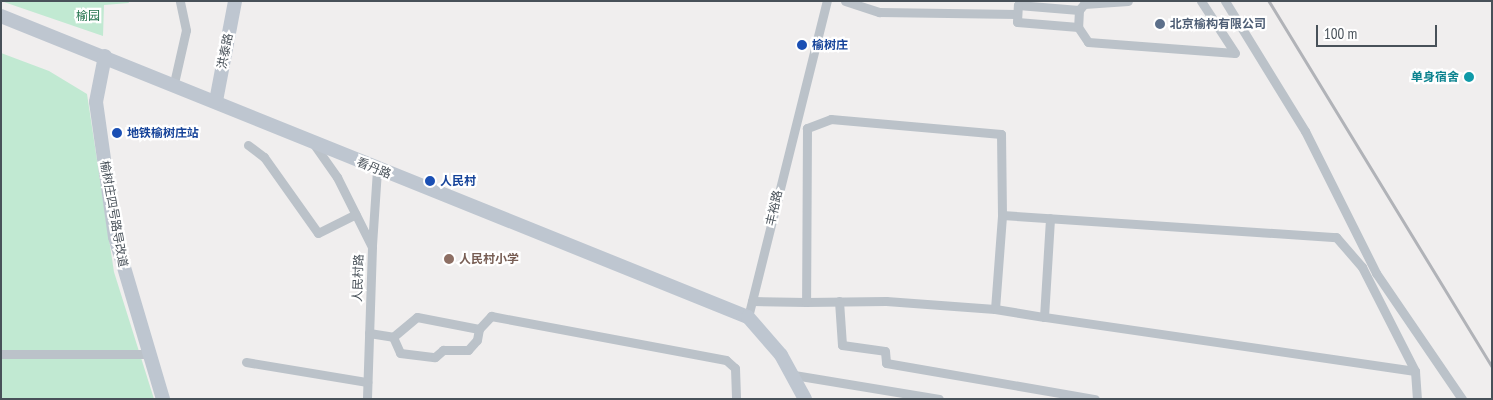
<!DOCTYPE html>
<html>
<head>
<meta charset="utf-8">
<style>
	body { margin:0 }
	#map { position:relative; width:1493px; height:400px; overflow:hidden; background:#f0eeee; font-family:"PT Sans Narrow","Noto Sans SC",sans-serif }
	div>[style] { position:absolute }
	.green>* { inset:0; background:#c1e9d2 }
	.street>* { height:9px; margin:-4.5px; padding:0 4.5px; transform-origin:4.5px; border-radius:4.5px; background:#bbc2c9 }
	.secondary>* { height:14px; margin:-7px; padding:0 7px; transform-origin:7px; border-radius:7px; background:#bec6d0 }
	.rail>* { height:2.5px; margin:-1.25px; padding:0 1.25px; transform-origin:1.25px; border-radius:1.25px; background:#b1b3b8 }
	.dots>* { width:14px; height:14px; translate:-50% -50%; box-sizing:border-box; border:2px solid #fff; border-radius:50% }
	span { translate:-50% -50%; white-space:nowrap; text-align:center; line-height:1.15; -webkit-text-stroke:4.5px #fff; paint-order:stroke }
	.park-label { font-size:12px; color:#22724c }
	.service-label { font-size:12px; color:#4e5e75; font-weight:700 }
	.left { translate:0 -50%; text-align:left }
	.transit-label { font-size:12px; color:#164399; font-weight:700 }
	.street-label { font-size:12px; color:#485159 }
	.culture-label { font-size:12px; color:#0d838f; font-weight:700 }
	.right { translate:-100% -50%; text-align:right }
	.education-label { font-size:12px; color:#785e54; font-weight:700 }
	.frame { position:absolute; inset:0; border:2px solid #485159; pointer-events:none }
	.scale { position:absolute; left:1316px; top:25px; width:121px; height:22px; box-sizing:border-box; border:2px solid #485159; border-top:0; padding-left:6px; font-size:15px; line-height:18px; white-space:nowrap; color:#485159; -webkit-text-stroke:4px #fff; paint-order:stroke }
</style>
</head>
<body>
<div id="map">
	<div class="green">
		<div style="clip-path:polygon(1px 1px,128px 1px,129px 3px,104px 5px,103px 36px)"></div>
		<div style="clip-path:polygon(1px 53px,49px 71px,87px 94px,114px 272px,154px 399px,1px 399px)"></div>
	</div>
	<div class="street">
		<div style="left:845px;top:1px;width:36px;rotate:18deg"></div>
		<div style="left:879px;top:12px;width:138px;rotate:0.8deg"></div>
		<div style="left:1225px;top:1px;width:153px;rotate:58.4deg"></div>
		<div style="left:1305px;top:131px;width:159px;rotate:63.4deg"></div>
		<div style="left:1376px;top:273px;width:153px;rotate:55.7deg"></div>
		<div style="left:1018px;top:5px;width:61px;rotate:4.7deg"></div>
		<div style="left:1079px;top:10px;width:17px;rotate:93deg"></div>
		<div style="left:1078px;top:27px;width:61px;rotate:-175.3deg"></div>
		<div style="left:1017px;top:22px;width:17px;rotate:-87deg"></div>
		<div style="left:1079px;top:10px;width:8px;rotate:-50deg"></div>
		<div style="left:1084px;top:4px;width:44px;rotate:-3.9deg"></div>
		<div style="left:1078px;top:27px;width:18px;rotate:56deg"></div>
		<div style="left:1088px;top:42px;width:147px;rotate:4.3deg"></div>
		<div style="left:1235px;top:53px;width:62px;rotate:-123.2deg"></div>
		<div style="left:174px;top:83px;width:54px;rotate:-77.2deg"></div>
		<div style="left:186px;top:30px;width:30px;rotate:-102deg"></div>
		<div style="left:313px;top:143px;width:42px;rotate:54.8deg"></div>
		<div style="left:337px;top:177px;width:78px;rotate:63.4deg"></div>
		<div style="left:372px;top:247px;width:152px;rotate:91.9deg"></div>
		<div style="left:248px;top:145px;width:20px;rotate:37deg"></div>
		<div style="left:264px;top:157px;width:93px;rotate:54.6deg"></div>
		<div style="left:318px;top:233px;width:42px;rotate:-26.6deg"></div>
		<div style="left:1002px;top:215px;width:335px;rotate:3.8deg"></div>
		<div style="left:1336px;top:237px;width:40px;rotate:49deg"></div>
		<div style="left:1362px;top:267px;width:117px;rotate:63deg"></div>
		<div style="left:1415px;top:371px;width:375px;rotate:-171.7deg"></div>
		<div style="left:372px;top:245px;width:75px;rotate:-86.2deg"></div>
		<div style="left:752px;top:301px;width:54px;rotate:1.1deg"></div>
		<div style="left:806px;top:302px;width:80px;rotate:-0.7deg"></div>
		<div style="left:886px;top:301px;width:109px;rotate:4.2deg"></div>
		<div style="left:995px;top:309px;width:94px;rotate:-85.7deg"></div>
		<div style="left:1002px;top:215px;width:81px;rotate:-90.7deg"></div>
		<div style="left:1001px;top:134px;width:171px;rotate:-175deg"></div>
		<div style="left:831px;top:119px;width:26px;rotate:159deg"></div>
		<div style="left:807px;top:128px;width:174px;rotate:90.3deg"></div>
		<div style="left:839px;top:301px;width:44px;rotate:86.1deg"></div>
		<div style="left:842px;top:345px;width:43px;rotate:7.9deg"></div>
		<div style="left:885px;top:351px;width:12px;rotate:85deg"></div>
		<div style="left:886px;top:363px;width:212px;rotate:9.8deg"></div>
		<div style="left:995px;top:309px;width:50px;rotate:9.3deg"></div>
		<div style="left:1044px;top:317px;width:99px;rotate:-86.5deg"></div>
		<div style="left:748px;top:317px;width:326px;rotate:-76deg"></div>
		<div style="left:369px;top:333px;width:24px;rotate:9deg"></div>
		<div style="left:393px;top:337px;width:31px;rotate:-40deg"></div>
		<div style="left:417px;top:317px;width:63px;rotate:11deg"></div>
		<div style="left:479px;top:329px;width:18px;rotate:-47deg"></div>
		<div style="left:491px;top:316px;width:239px;rotate:10.6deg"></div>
		<div style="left:726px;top:360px;width:12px;rotate:42deg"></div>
		<div style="left:735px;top:368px;width:31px;rotate:88deg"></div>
		<div style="left:393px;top:337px;width:17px;rotate:66deg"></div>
		<div style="left:400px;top:353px;width:35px;rotate:7deg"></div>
		<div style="left:435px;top:357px;width:11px;rotate:-41deg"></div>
		<div style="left:443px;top:350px;width:25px"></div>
		<div style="left:468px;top:350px;width:13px;rotate:-48deg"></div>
		<div style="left:477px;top:340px;width:11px;rotate:-80deg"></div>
		<div style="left:1px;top:354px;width:150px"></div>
		<div style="left:246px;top:362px;width:123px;rotate:9.4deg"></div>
		<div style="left:1415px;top:371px;width:28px;rotate:86deg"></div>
		<div style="left:794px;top:375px;width:147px;rotate:9.4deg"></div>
	</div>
	<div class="secondary">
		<div style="left:1px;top:16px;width:805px;rotate:21.95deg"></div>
		<div style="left:748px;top:317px;width:50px;rotate:49deg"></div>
		<div style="left:781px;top:355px;width:50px;rotate:61.4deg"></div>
		<div style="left:105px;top:56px;width:47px;rotate:101.1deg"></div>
		<div style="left:96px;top:102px;width:136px;rotate:82deg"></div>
		<div style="left:115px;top:237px;width:169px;rotate:73.5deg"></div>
		<div style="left:216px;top:101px;width:102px;rotate:-79.2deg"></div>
	</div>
	<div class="rail">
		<div style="left:1269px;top:1px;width:429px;rotate:58.6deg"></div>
	</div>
	<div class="dots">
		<div style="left:1160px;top:24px;background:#5c6f8a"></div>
		<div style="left:802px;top:45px;background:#1a4fb4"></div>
		<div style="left:1469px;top:77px;background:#0f9aa8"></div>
		<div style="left:117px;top:133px;background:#1a4fb4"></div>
		<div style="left:430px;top:181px;background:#1a4fb4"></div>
		<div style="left:449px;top:259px;background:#8d6e63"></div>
	</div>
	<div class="park-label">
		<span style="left:88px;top:16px">榆园</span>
	</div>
	<div class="service-label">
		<span class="left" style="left:1170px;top:24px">北京榆构有限公司</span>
	</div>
	<div class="transit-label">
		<span class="left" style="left:812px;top:45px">榆树庄</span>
		<span class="left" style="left:127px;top:133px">地铁榆树庄站</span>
		<span class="left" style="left:440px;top:181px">人民村</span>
	</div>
	<div class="street-label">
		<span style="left:225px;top:51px;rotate:-79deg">洪泰路</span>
		<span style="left:374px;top:168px;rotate:22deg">看丹路</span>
		<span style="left:774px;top:208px;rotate:-77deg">丰裕路</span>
		<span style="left:114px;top:214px;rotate:80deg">榆树庄四号路导改道</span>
		<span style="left:358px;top:278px;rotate:-88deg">人民村路</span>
	</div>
	<div class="culture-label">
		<span class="right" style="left:1459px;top:77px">单身宿舍</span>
	</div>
	<div class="education-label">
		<span class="left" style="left:459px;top:259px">人民村小学</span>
	</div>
	<div class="frame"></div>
	<div class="scale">100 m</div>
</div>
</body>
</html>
